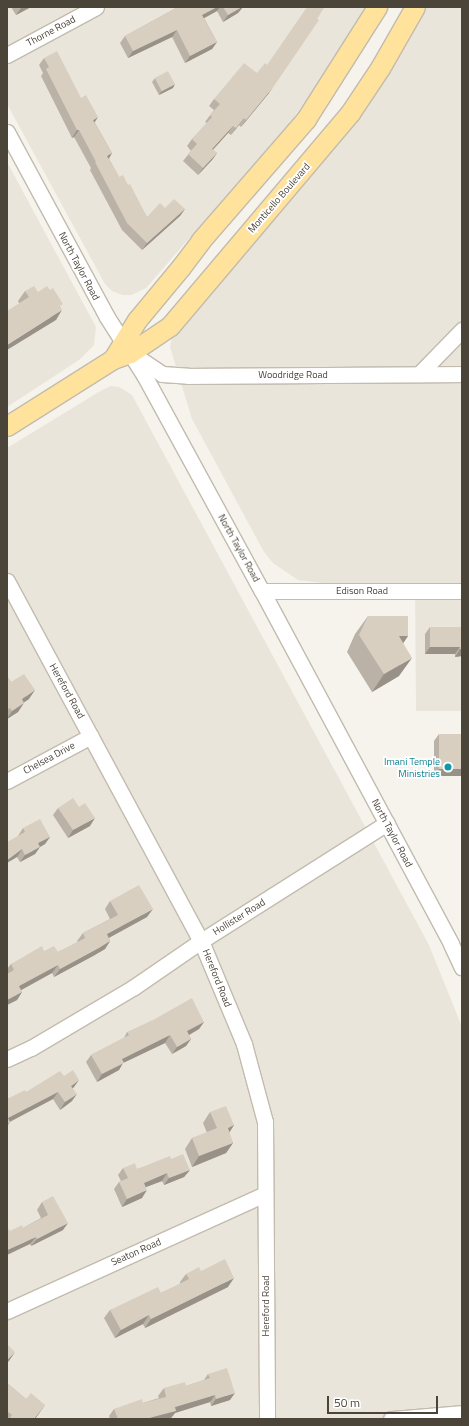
<!DOCTYPE html>
<html>
<head>
<meta charset="utf-8">
<style>
	body { margin:0 }
	#map { position:relative; width:469px; height:1426px; overflow:hidden; background:#f6f3ec; font-family:"Titillium Web",sans-serif }
	div>[style] { position:absolute }
	.residential>* { inset:0; background:#eae5da }
	.roads { filter:drop-shadow(1px 0 #c2bbae) drop-shadow(-1px 0 #c2bbae) drop-shadow(0 1px #c2bbae) drop-shadow(0 -1px #c2bbae) }
	.minor>* { height:15px; margin:-7.5px; padding:0 7.5px; transform-origin:7.5px; border-radius:7.5px; background:#fff }
	.major>* { height:19px; margin:-9.5px; padding:0 9.5px; transform-origin:9.5px; border-radius:9.5px; background:#ffe39c }
	.wall>* { inset:0; background:#bab2a6 }
	.shaded-wall>* { inset:0; background:#979187 }
	.building>* { inset:0; background:#d8cfc1; transform-origin:0 0 }
	.dots>* { width:11px; height:11px; translate:-50% -50%; box-sizing:border-box; border:2px solid #fff; border-radius:50% }
	span { translate:-50% -50%; white-space:nowrap; text-align:center; line-height:1.15; -webkit-text-stroke:3.5px #fff; paint-order:stroke }
	.street-label { font-size:10px; color:#4b4439 }
	.culture-label { font-size:10px; color:#0d838f }
	.right { translate:-100% -50%; text-align:right }
	.frame { position:absolute; inset:0; border:8px solid #4b4439; pointer-events:none }
	.scale { position:absolute; left:327px; top:1396px; width:111px; height:18px; box-sizing:border-box; border:2px solid #4b4439; border-top:0; padding-left:5px; font-size:12px; line-height:14px; white-space:nowrap; color:#4b4439; -webkit-text-stroke:3px #fff; paint-order:stroke }
</style>
</head>
<body>
<div id="map">
	<div class="residential">
		<div style="clip-path:polygon(7px 7px,367px 7px,328px 70px,292px 120px,146px 288px,131px 295px,122px 295px,112px 291px,105px 284px,7px 104px)"></div>
		<div style="clip-path:polygon(424px 7px,462px 7px,462px 711px,416px 711px,415px 583px,330px 584px,298px 580px,273px 563px,264px 552px,192px 419px,170px 347px,172px 337px,189px 315px,338px 142px,357px 116px)"></div>
		<div style="clip-path:polygon(7px 162px,96px 327px,94px 345px,79px 360px,7px 407px)"></div>
		<div style="clip-path:polygon(111px 386px,119px 387px,132px 395px,429px 945px,462px 1027px,462px 1419px,7px 1419px,7px 448px,102px 390px)"></div>
	</div>
	<div class="roads">
		<div class="minor">
			<div style="left:7px;top:55px;width:101px;rotate:-28.3deg"></div>
			<div style="left:7px;top:132px;width:210px;rotate:61.6deg"></div>
			<div style="left:107px;top:317px;width:69px;rotate:57.5deg"></div>
			<div style="left:144px;top:375px;width:246px;rotate:61.4deg"></div>
			<div style="left:262px;top:591px;width:400px;rotate:61.8deg"></div>
			<div style="left:451px;top:944px;width:26px;rotate:65deg"></div>
			<div style="left:134px;top:355px;width:34px;rotate:34deg"></div>
			<div style="left:162px;top:374px;width:26px;rotate:4deg"></div>
			<div style="left:188px;top:376px;width:274px;rotate:-0.4deg"></div>
			<div style="left:419px;top:374px;width:62px;rotate:-45.7deg"></div>
			<div style="left:7px;top:581px;width:409px;rotate:61.7deg"></div>
			<div style="left:201px;top:941px;width:112px;rotate:67.3deg"></div>
			<div style="left:244px;top:1044px;width:81px;rotate:74.9deg"></div>
			<div style="left:265px;top:1122px;width:297px;rotate:89.6deg"></div>
			<div style="left:262px;top:591px;width:200px"></div>
			<div style="left:7px;top:781px;width:95px;rotate:-28.2deg"></div>
			<div style="left:7px;top:1059px;width:26px;rotate:-25deg"></div>
			<div style="left:31px;top:1048px;width:120px;rotate:-30.6deg"></div>
			<div style="left:134px;top:987px;width:81px;rotate:-34.5deg"></div>
			<div style="left:201px;top:941px;width:220px;rotate:-32.4deg"></div>
			<div style="left:7px;top:1311px;width:283px;rotate:-24.4deg"></div>
			<div style="left:391px;top:1419px;width:71px;rotate:-4.8deg"></div>
		</div>
		<div class="major">
			<div style="left:113px;top:359px;width:46px;rotate:-58.4deg"></div>
			<div style="left:137px;top:320px;width:69px;rotate:-50.3deg"></div>
			<div style="left:181px;top:267px;width:34px;rotate:-53deg"></div>
			<div style="left:201px;top:240px;width:160px;rotate:-49deg"></div>
			<div style="left:306px;top:119px;width:133px;rotate:-57.6deg"></div>
			<div style="left:7px;top:426px;width:125px;rotate:-32.3deg"></div>
			<div style="left:113px;top:359px;width:18px;rotate:-19deg"></div>
			<div style="left:130px;top:353px;width:48px;rotate:-34deg"></div>
			<div style="left:170px;top:326px;width:279px;rotate:-49.8deg"></div>
			<div style="left:350px;top:113px;width:54px;rotate:-56.3deg"></div>
			<div style="left:380px;top:68px;width:70px;rotate:-60.2deg"></div>
		</div>
	</div>
	<div class="wall">
		<div style="clip-path:polygon(11px 7px,31px 7px,16px 15px)"></div>
		<div style="clip-path:polygon(178px 7px,243px 7px,238px 13px,223px 22px,217px 11px,204px 18px,217px 42px,212px 49px,185px 63px,172px 37px,128px 58px,120px 43px,125px 36px)"></div>
		<div style="clip-path:polygon(44px 58px,95px 123px,112px 153px,109px 159px,119px 177px,128px 185px,147px 217px,165px 208px,185px 209px,180px 216px,142px 250px,122px 230px,90px 170px,91px 168px,74px 137px,72px 138px,41px 76px,43px 73px,39px 65px)"></div>
		<div style="clip-path:polygon(267px 65px,269px 93px,241px 127px,239px 125px,231px 135px,228px 133px,213px 150px,217px 153px,212px 160px,198px 175px,183px 161px,191px 151px,187px 146px,192px 139px,207px 123px,205px 122px,214px 110px,209px 106px,214px 99px,257px 73px)"></div>
		<div style="clip-path:polygon(155px 78px,173px 88px,159px 95px,152px 82px)"></div>
		<div style="clip-path:polygon(25px 291px,38px 292px,60px 307px,56px 320px,19px 303px,18px 301px)"></div>
		<div style="clip-path:polygon(368px 616px,408px 636px,403px 643px,399px 676px,372px 692px,347px 652px,355px 634px)"></div>
		<div style="clip-path:polygon(430px 627px,462px 627px,462px 656px,455px 657px,455px 654px,425px 654px,425px 634px)"></div>
		<div style="clip-path:polygon(7px 676px,11px 682px,29px 699px,24px 702px,18px 712px,7px 719px)"></div>
		<div style="clip-path:polygon(439px 734px,462px 776px,434px 776px,434px 741px)"></div>
		<div style="clip-path:polygon(58px 808px,90px 826px,68px 838px,53px 815px)"></div>
		<div style="clip-path:polygon(23px 828px,50px 837px,45px 844px,40px 847px,35px 854px,20px 862px,17px 857px,18px 836px)"></div>
		<div style="clip-path:polygon(110px 901px,147px 917px,109px 938px,110px 941px,105px 949px,93px 956px,54px 977px,52px 973px,21px 990px,22px 992px,17px 1000px,7px 1005px,7px 969px,11px 964px,44px 951px,58px 952px,78px 942px,77px 941px,83px 933px,110px 919px,105px 909px)"></div>
		<div style="clip-path:polygon(204px 1022px,199px 1029px,189px 1035px,191px 1039px,186px 1046px,172px 1054px,165px 1043px,123px 1063px,119px 1070px,97px 1082px,86px 1062px,91px 1055px,124px 1038px,127px 1032px)"></div>
		<div style="clip-path:polygon(64px 1076px,74px 1087px,73px 1088px,72px 1101px,60px 1110px,53px 1099px,10px 1122px,7px 1127px,7px 1099px,26px 1092px)"></div>
		<div style="clip-path:polygon(210px 1112px,234px 1125px,229px 1133px,233px 1143px,226px 1153px,192px 1167px,185px 1149px,192px 1138px,207px 1133px,203px 1123px)"></div>
		<div style="clip-path:polygon(171px 1159px,190px 1170px,184px 1177px,164px 1185px,162px 1181px,146px 1187px,142px 1198px,122px 1207px,114px 1189px,119px 1182px,121px 1181px,118px 1175px,123px 1168px,137px 1169px)"></div>
		<div style="clip-path:polygon(42px 1202px,63px 1230px,31px 1246px,30px 1244px,10px 1231px,23px 1228px,41px 1218px,37px 1210px)"></div>
		<div style="clip-path:polygon(201px 1271px,228px 1287px,145px 1328px,143px 1324px,115px 1338px,104px 1318px,110px 1310px,161px 1293px,180px 1284px,180px 1282px,186px 1274px)"></div>
		<div style="clip-path:polygon(208px 1374px,230px 1400px,211px 1406px,210px 1402px,175px 1413px,171px 1418px,167px 1419px,110px 1419px,109px 1416px,114px 1409px,143px 1403px,159px 1398px,158px 1396px,164px 1388px,186px 1386px,204px 1380px)"></div>
		<div style="clip-path:polygon(7px 1383px,26px 1399px,45px 1405px,35px 1419px,7px 1419px)"></div>
	</div>
	<div class="shaded-wall">
		<div style="clip-path:polygon(23px 7px,31px 7px,16px 15px,21px 8px)"></div>
		<div style="clip-path:polygon(217px 7px,220px 7px,217px 11px,197px 22px,202px 15px)"></div>
		<div style="clip-path:polygon(242px 7px,243px 7px,238px 13px,223px 22px,228px 15px)"></div>
		<div style="clip-path:polygon(177px 30px,172px 37px,128px 58px,133px 51px)"></div>
		<div style="clip-path:polygon(217px 42px,212px 49px,185px 63px,190px 56px)"></div>
		<div style="clip-path:polygon(175px 84px,173px 88px,159px 95px,162px 91px)"></div>
		<div style="clip-path:polygon(274px 86px,269px 93px,241px 127px,246px 120px)"></div>
		<div style="clip-path:polygon(98px 117px,93px 125px,93px 120px)"></div>
		<div style="clip-path:polygon(244px 118px,239px 125px,231px 135px,236px 128px)"></div>
		<div style="clip-path:polygon(233px 126px,228px 133px,207px 156px,212px 149px)"></div>
		<div style="clip-path:polygon(77px 130px,79px 130px,74px 137px,72px 138px)"></div>
		<div style="clip-path:polygon(112px 153px,107px 161px,107px 156px)"></div>
		<div style="clip-path:polygon(217px 153px,212px 160px,198px 175px,203px 168px)"></div>
		<div style="clip-path:polygon(185px 209px,180px 216px,142px 250px,147px 243px)"></div>
		<div style="clip-path:polygon(62px 310px,56px 320px,7px 350px,7px 345px)"></div>
		<div style="clip-path:polygon(399px 636px,408px 636px,396px 654px)"></div>
		<div style="clip-path:polygon(430px 647px,460px 647px,455px 654px,425px 654px)"></div>
		<div style="clip-path:polygon(460px 649px,462px 649px,462px 656px,455px 657px)"></div>
		<div style="clip-path:polygon(412px 658px,399px 676px,372px 692px,384px 674px)"></div>
		<div style="clip-path:polygon(35px 690px,29px 699px,16px 708px,22px 699px)"></div>
		<div style="clip-path:polygon(24px 703px,18px 712px,7px 719px,12px 711px)"></div>
		<div style="clip-path:polygon(439px 769px,462px 769px,462px 776px,434px 776px)"></div>
		<div style="clip-path:polygon(95px 818px,90px 826px,68px 838px,73px 830px)"></div>
		<div style="clip-path:polygon(50px 837px,45px 844px,33px 851px,38px 843px)"></div>
		<div style="clip-path:polygon(40px 847px,35px 854px,20px 862px,25px 855px)"></div>
		<div style="clip-path:polygon(22px 849px,17px 857px,7px 863px,7px 860px)"></div>
		<div style="clip-path:polygon(153px 909px,147px 917px,101px 942px,107px 934px)"></div>
		<div style="clip-path:polygon(110px 941px,105px 949px,93px 956px,54px 977px,60px 969px)"></div>
		<div style="clip-path:polygon(58px 965px,52px 973px,14px 994px,19px 986px)"></div>
		<div style="clip-path:polygon(22px 992px,17px 1000px,7px 1005px,7px 1000px)"></div>
		<div style="clip-path:polygon(204px 1022px,199px 1029px,182px 1039px,187px 1031px)"></div>
		<div style="clip-path:polygon(170px 1035px,165px 1043px,123px 1063px,119px 1070px,97px 1082px,102px 1074px,122px 1059px)"></div>
		<div style="clip-path:polygon(191px 1039px,186px 1046px,172px 1054px,177px 1047px)"></div>
		<div style="clip-path:polygon(79px 1080px,74px 1087px,66px 1093px,71px 1086px)"></div>
		<div style="clip-path:polygon(58px 1092px,53px 1099px,7px 1123px,8px 1118px)"></div>
		<div style="clip-path:polygon(77px 1094px,72px 1101px,60px 1110px,65px 1102px)"></div>
		<div style="clip-path:polygon(234px 1125px,227px 1136px,228px 1128px)"></div>
		<div style="clip-path:polygon(233px 1143px,226px 1153px,192px 1167px,199px 1156px)"></div>
		<div style="clip-path:polygon(190px 1170px,184px 1177px,164px 1185px,169px 1178px)"></div>
		<div style="clip-path:polygon(167px 1173px,162px 1181px,138px 1190px,144px 1183px)"></div>
		<div style="clip-path:polygon(147px 1190px,142px 1198px,122px 1207px,127px 1199px)"></div>
		<div style="clip-path:polygon(68px 1223px,63px 1230px,31px 1246px,37px 1239px)"></div>
		<div style="clip-path:polygon(36px 1237px,30px 1244px,7px 1255px,7px 1250px)"></div>
		<div style="clip-path:polygon(234px 1278px,228px 1287px,145px 1328px,151px 1319px)"></div>
		<div style="clip-path:polygon(149px 1315px,143px 1324px,115px 1338px,121px 1330px)"></div>
		<div style="clip-path:polygon(15px 1352px,9px 1361px,7px 1363px,7px 1360px)"></div>
		<div style="clip-path:polygon(235px 1393px,230px 1400px,211px 1406px,216px 1399px)"></div>
		<div style="clip-path:polygon(215px 1395px,210px 1402px,175px 1413px,171px 1418px,167px 1419px,148px 1419px,175px 1407px)"></div>
		<div style="clip-path:polygon(45px 1405px,35px 1419px,34px 1419px)"></div>
	</div>
	<div class="building">
		<div style="clip-path:polygon(178px 7px,217px 7px,202px 15px,217px 42px,190px 56px,177px 30px,133px 51px,125px 36px)"></div>
		<div style="clip-path:polygon(223px 7px,242px 7px,228px 15px)"></div>
		<div style="clip-path:polygon(307px 7px,322px 7px,324px 8px,317px 19px,319px 20px,274px 86px,246px 120px,244px 118px,236px 128px,233px 126px,212px 149px,217px 153px,203px 168px,188px 154px,197px 144px,192px 139px,212px 117px,210px 115px,220px 104px,214px 99px,244px 63px,257px 73px,265px 63px,267px 65px)"></div>
		<div style="clip-path:polygon(57px 51px,81px 98px,86px 95px,98px 117px,93px 120px,112px 153px,107px 156px,119px 177px,123px 175px,128px 185px,130px 184px,147px 217px,160px 203px,165px 208px,174px 199px,185px 209px,147px 243px,127px 223px,95px 162px,96px 162px,79px 130px,77px 130px,46px 69px,49px 67px,44px 58px)"></div>
		<div style="left:168px;top:71px;width:15px;height:15px;rotate:62deg"></div>
		<div style="clip-path:polygon(34px 286px,38px 292px,47px 286px,50px 290px,53px 288px,63px 304px,60px 306px,62px 310px,7px 345px,7px 311px,29px 297px,25px 291px)"></div>
		<div style="clip-path:polygon(368px 616px,408px 616px,408px 636px,399px 636px,412px 658px,384px 674px,359px 635px)"></div>
		<div style="clip-path:polygon(430px 627px,462px 627px,462px 649px,460px 649px,460px 647px,430px 647px)"></div>
		<div style="clip-path:polygon(24px 674px,35px 690px,22px 699px,24px 703px,12px 711px,10px 708px,7px 710px,7px 676px,11px 682px)"></div>
		<div style="left:439px;top:734px;width:23px;height:35px"></div>
		<div style="clip-path:polygon(73px 798px,79px 807px,85px 803px,95px 818px,73px 830px,58px 808px)"></div>
		<div style="clip-path:polygon(40px 819px,50px 837px,38px 843px,40px 847px,25px 855px,22px 849px,7px 860px,7px 842px,25px 832px,23px 828px)"></div>
		<div style="clip-path:polygon(139px 885px,153px 909px,107px 934px,110px 941px,99px 948px,60px 969px,58px 965px,19px 986px,22px 992px,7px 1000px,7px 974px,14px 970px,11px 964px,42px 946px,44px 951px,54px 946px,58px 952px,85px 938px,83px 933px,118px 915px,110px 901px)"></div>
		<div style="clip-path:polygon(192px 998px,204px 1022px,187px 1031px,191px 1039px,177px 1047px,170px 1035px,122px 1059px,124px 1063px,102px 1074px,91px 1055px,129px 1035px,127px 1032px,153px 1020px)"></div>
		<div style="clip-path:polygon(73px 1070px,79px 1080px,71px 1086px,77px 1094px,65px 1102px,58px 1092px,8px 1118px,10px 1122px,7px 1124px,7px 1099px,25px 1090px,26px 1092px,60px 1071px,64px 1076px)"></div>
		<div style="clip-path:polygon(226px 1106px,234px 1125px,228px 1128px,233px 1143px,199px 1156px,192px 1138px,217px 1128px,210px 1112px)"></div>
		<div style="clip-path:polygon(183px 1154px,190px 1170px,169px 1178px,167px 1173px,144px 1183px,147px 1190px,127px 1199px,119px 1182px,128px 1178px,123px 1168px,135px 1163px,137px 1169px,170px 1156px,171px 1159px)"></div>
		<div style="clip-path:polygon(53px 1196px,68px 1223px,37px 1239px,36px 1237px,7px 1250px,7px 1230px,9px 1229px,10px 1231px,22px 1225px,23px 1228px,48px 1215px,42px 1202px)"></div>
		<div style="clip-path:polygon(225px 1259px,234px 1278px,151px 1319px,149px 1315px,121px 1330px,110px 1310px,158px 1287px,161px 1293px,189px 1279px,186px 1274px,199px 1267px,201px 1271px)"></div>
		<div style="clip-path:polygon(7px 1344px,15px 1352px,7px 1360px)"></div>
		<div style="clip-path:polygon(227px 1368px,235px 1393px,216px 1399px,215px 1395px,175px 1407px,176px 1411px,149px 1418px,149px 1419px,118px 1419px,114px 1409px,142px 1399px,143px 1403px,166px 1397px,164px 1388px,185px 1382px,186px 1386px,210px 1378px,208px 1374px)"></div>
		<div style="clip-path:polygon(7px 1383px,26px 1399px,31px 1393px,45px 1405px,34px 1419px,10px 1419px,10px 1418px,12px 1415px,7px 1411px)"></div>
	</div>
	<div class="dots">
		<div style="left:448px;top:767px;background:#0f9aa8"></div>
	</div>
	<div class="street-label">
		<span style="left:51px;top:31px;rotate:-28deg">Thorne Road</span>
		<span style="left:279px;top:198px;rotate:-49deg">Monticello Boulevard</span>
		<span style="left:79px;top:266px;rotate:62deg">North Taylor Road</span>
		<span style="left:293px;top:375px">Woodridge Road</span>
		<span style="left:239px;top:548px;rotate:61deg">North Taylor Road</span>
		<span style="left:362px;top:591px">Edison Road</span>
		<span style="left:67px;top:691px;rotate:61deg">Hereford Road</span>
		<span style="left:49px;top:758px;rotate:-28deg">Chelsea Drive</span>
		<span style="left:392px;top:833px;rotate:62deg">North Taylor Road</span>
		<span style="left:239px;top:917px;rotate:-32deg">Hollister Road</span>
		<span style="left:217px;top:978px;rotate:68deg">Hereford Road</span>
		<span style="left:136px;top:1252px;rotate:-24deg">Seaton Road</span>
		<span style="left:266px;top:1306px;rotate:-90deg">Hereford Road</span>
	</div>
	<div class="culture-label">
		<span class="right" style="left:440px;top:767px">Imani Temple<br>Ministries</span>
	</div>
	<div class="frame"></div>
	<div class="scale">50 m</div>
</div>
</body>
</html>
